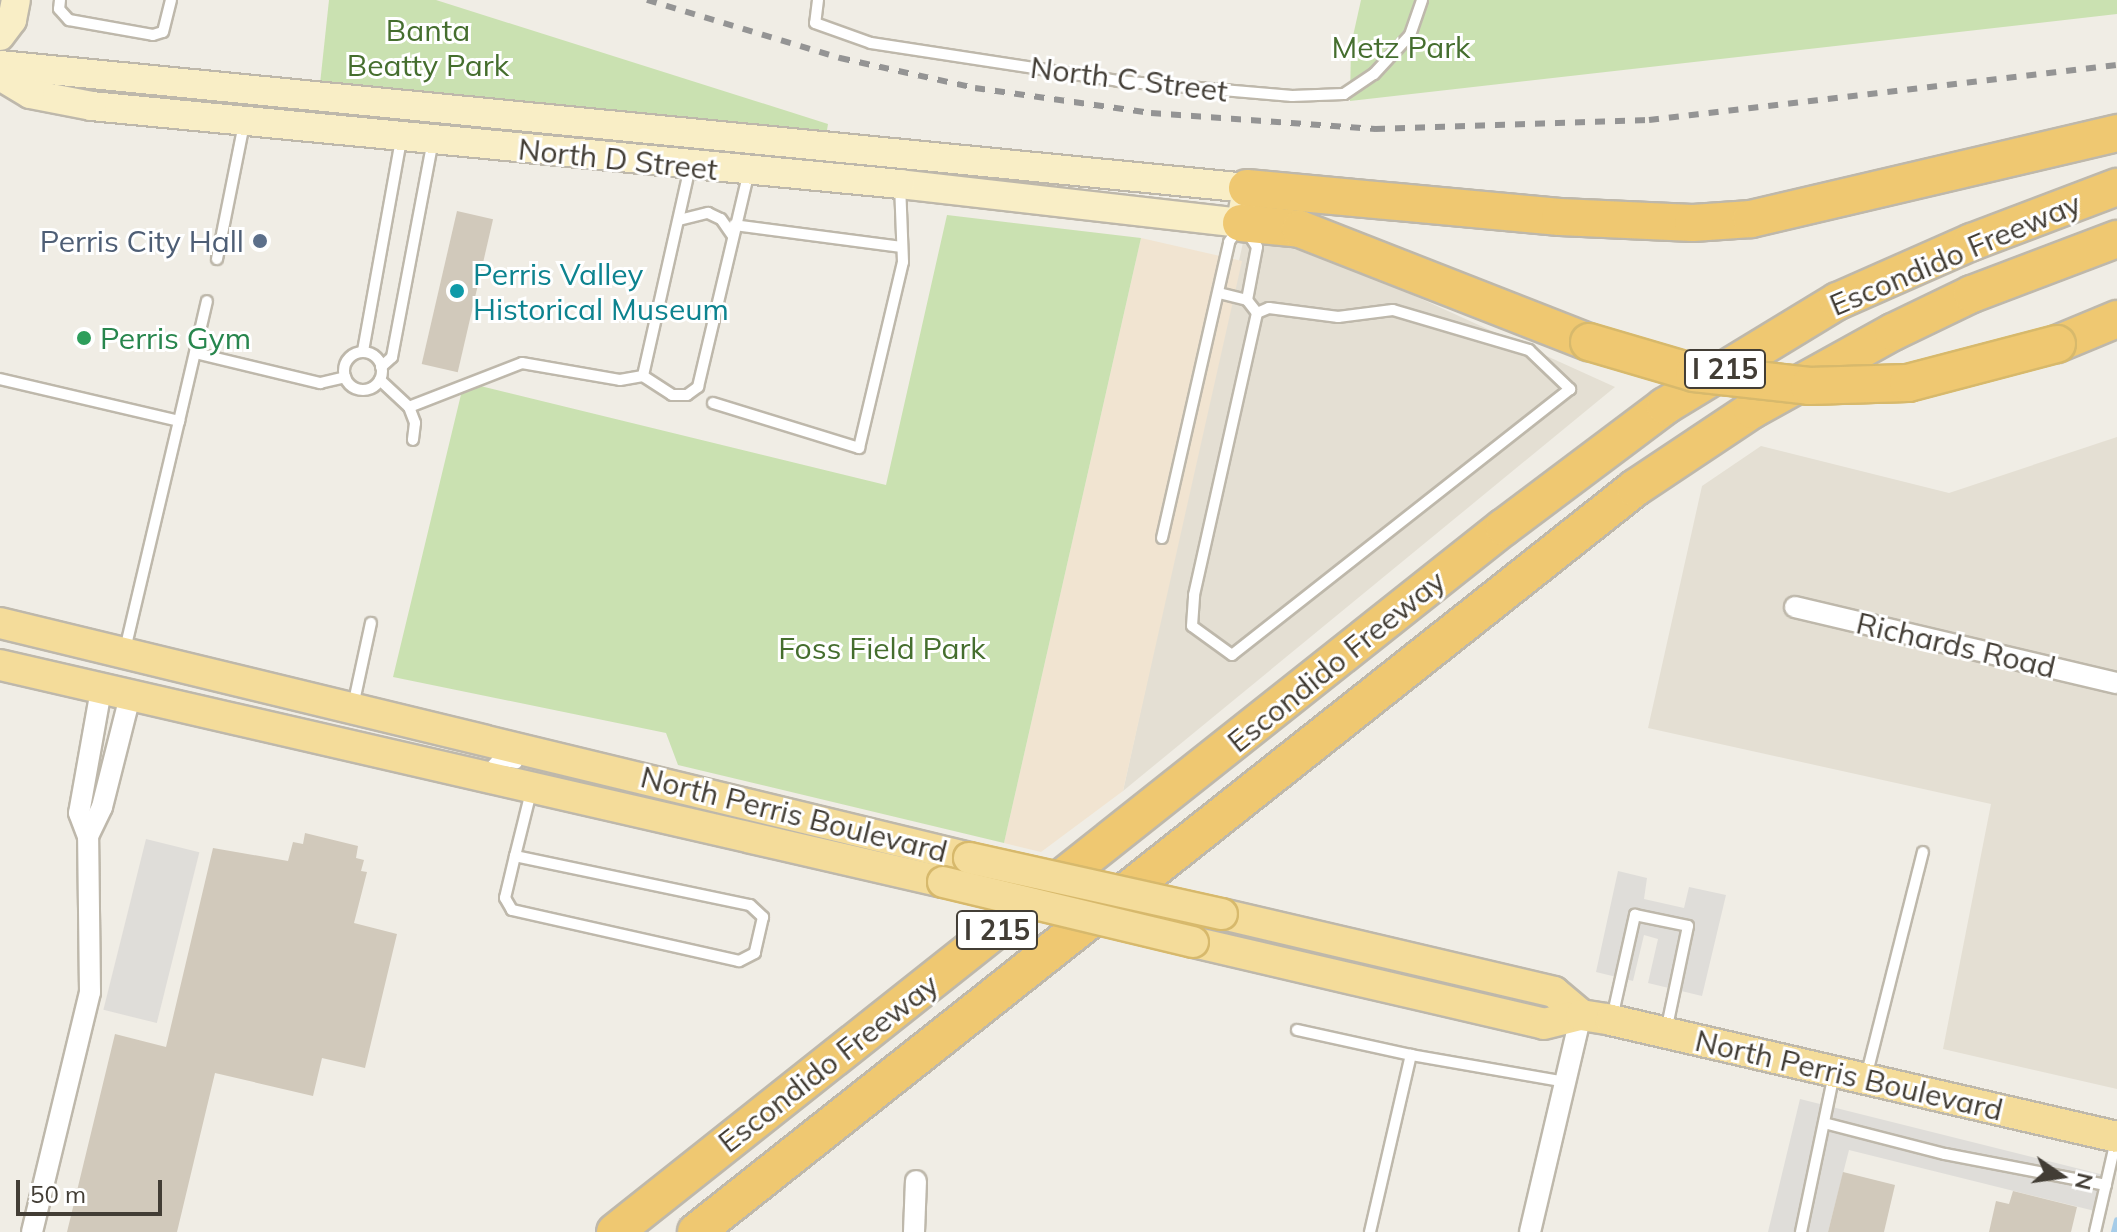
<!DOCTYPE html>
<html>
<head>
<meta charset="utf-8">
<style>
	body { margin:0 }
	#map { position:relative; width:2117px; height:1232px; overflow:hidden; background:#f0ede5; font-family:Mulish,sans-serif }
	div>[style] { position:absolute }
	.residential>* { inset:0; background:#e4dfd3 }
	.commercial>* { inset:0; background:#f1e4d1 }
	.green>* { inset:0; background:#cae1b1 }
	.parking>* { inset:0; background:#dfddd9; transform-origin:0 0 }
	.stream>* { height:6px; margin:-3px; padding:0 3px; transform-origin:3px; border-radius:3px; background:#a6cce8 }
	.building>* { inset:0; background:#d1c9bb; transform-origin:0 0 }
	.roads { filter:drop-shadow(2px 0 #beb8ab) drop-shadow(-2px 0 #beb8ab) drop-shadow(0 2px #beb8ab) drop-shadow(0 -2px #beb8ab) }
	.lane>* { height:10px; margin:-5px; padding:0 5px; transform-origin:5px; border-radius:5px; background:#fff }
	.lane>.ring { margin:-5px; padding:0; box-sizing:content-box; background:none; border:10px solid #fff; border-radius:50% }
	.street>* { height:20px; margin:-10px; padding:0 10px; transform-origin:10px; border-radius:10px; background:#fff }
	.secondary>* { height:28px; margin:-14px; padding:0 14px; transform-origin:14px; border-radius:14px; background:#f9eec6 }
	.primary>* { height:30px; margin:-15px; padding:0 15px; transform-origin:15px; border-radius:15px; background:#f4dc9a }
	.highway>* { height:36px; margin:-18px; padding:0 18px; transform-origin:18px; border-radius:18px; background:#efc871 }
	.rail>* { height:6px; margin-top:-3px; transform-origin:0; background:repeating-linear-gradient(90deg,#949494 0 10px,transparent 0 20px) }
	.bridges { filter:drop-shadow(2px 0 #d7b96c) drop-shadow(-2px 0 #d7b96c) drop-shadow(0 2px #d7b96c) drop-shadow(0 -2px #d7b96c) }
	.primary-bridge>* { height:30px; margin:-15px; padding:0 15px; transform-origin:15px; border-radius:15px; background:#f4dc9a }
	.highway-bridge>* { height:36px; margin:-18px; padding:0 18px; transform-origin:18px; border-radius:18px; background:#efc871 }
	.dots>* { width:22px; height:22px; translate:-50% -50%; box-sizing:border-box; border:4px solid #fff; border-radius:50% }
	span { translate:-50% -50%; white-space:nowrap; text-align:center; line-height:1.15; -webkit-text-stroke:6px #fff; paint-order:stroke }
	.shield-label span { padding:2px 6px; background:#fff; border:2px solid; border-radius:6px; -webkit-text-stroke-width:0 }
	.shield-label { font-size:28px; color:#423d35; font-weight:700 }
	.park-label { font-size:30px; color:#456e2e }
	.street-label { font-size:30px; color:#423d35 }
	.service-label { font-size:30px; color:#4e5e75 }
	.right { translate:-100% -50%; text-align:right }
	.culture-label { font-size:30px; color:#0d838f }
	.left { translate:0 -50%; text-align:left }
	.leisure-label { font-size:30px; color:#27864d }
	.north { position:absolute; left:2021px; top:1136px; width:80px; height:80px; -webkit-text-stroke:6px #fff; paint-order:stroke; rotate:103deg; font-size:22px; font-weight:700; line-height:32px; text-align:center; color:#423d35 }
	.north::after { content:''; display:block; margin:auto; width:28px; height:36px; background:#423d35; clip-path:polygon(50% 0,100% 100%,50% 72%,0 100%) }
	.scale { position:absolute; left:16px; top:1180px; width:146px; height:36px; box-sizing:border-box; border:4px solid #423d35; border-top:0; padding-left:10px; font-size:24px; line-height:28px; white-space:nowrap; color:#423d35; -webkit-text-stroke:6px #fff; paint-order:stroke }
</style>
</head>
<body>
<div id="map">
	<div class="residential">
		<div style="clip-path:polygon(1244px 238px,1329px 257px,1615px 387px,1123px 791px)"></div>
		<div style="clip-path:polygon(2117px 437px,2117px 1089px,1943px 1049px,1991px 804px,1648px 728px,1702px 486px,1761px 446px,1949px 493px)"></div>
	</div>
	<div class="commercial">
		<div style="clip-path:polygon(1141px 238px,1242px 261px,1123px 791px,1041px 852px,1004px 843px)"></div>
	</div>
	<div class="green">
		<div style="clip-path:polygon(329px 0,436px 0,828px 124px,826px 136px,320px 84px)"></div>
		<div style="clip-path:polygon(1361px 0,2117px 0,2117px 14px,1350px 101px,1351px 45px)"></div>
		<div style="clip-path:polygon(947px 215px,1141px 238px,1004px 843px,678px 765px,666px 733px,393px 677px,464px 382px,886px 485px)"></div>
	</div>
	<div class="parking">
		<div style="left:146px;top:839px;width:55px;height:176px;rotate:14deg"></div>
		<div style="clip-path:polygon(1618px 871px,1647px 878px,1644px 899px,1684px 908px,1689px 887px,1726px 895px,1702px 996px,1648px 983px,1658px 939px,1644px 935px,1633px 981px,1596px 972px)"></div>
		<div style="clip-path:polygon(1800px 1099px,2108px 1176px,2099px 1212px,1849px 1150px,1828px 1232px,1768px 1232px)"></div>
	</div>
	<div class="stream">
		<div style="left:2114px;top:1232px;width:12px;rotate:-76deg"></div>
	</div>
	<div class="building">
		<div style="left:457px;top:211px;width:37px;height:157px;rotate:13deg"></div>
		<div style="clip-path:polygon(305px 833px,358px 846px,356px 858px,364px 860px,361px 871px,367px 872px,354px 923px,397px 934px,365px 1068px,322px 1058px,313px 1096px,215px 1073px,177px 1232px,67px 1232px,115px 1034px,166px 1047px,213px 848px,288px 861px,293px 842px,303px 844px)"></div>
		<div style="clip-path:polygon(1843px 1172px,1895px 1185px,1884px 1232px,1828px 1232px)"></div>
		<div style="clip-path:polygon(2013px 1191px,2077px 1207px,2071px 1232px,1989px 1232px,1996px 1201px,2009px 1204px)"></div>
	</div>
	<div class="roads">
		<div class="lane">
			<div style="left:60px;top:0;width:9px;rotate:96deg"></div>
			<div style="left:59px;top:9px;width:15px;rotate:48deg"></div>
			<div style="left:69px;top:20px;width:85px;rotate:10.1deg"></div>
			<div style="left:153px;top:35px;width:10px;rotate:-17deg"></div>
			<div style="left:163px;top:32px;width:33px;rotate:-76deg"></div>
			<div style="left:818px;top:0;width:23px;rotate:97deg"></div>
			<div style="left:815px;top:23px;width:59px;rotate:19.7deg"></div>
			<div style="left:871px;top:43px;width:250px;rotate:8.7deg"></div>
			<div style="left:1118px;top:81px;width:175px;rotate:4.9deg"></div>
			<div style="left:1292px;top:96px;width:52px;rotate:-2.2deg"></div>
			<div style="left:1344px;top:94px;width:36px;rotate:-34deg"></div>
			<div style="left:1374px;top:74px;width:53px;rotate:-47.3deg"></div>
			<div style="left:1410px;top:35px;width:37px;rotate:-71deg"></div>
			<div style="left:690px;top:167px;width:214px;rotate:102.7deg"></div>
			<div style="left:643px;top:376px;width:35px;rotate:33deg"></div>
			<div style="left:672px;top:395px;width:15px"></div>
			<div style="left:687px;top:395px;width:14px;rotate:-36deg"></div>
			<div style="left:698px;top:387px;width:221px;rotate:-76.7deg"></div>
			<div style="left:679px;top:220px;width:30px;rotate:-14deg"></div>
			<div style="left:708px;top:213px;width:14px;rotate:25deg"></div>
			<div style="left:721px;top:219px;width:19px;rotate:55deg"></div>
			<div style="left:734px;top:225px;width:168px;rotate:7.5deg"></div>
			<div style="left:217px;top:259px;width:138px;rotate:-78.7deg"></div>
			<div style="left:1219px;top:293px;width:29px;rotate:14deg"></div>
			<div style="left:1247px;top:300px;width:16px;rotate:52deg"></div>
			<div style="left:1247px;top:300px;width:54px;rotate:-79.3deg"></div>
			<div style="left:1257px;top:247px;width:17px;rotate:-123deg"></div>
			<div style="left:1269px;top:308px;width:70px;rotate:7.4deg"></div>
			<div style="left:1338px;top:317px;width:55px;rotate:-7.3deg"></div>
			<div style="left:1393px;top:310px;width:142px;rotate:16.4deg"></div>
			<div style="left:1529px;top:350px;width:57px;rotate:43.6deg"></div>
			<div style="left:1570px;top:389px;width:430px;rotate:141.8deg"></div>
			<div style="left:1232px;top:655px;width:49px;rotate:-144.1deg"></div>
			<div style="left:1192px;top:626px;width:31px;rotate:-86deg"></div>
			<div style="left:1194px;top:595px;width:289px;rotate:-77.4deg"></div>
			<div style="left:1257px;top:313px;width:13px;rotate:-23deg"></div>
			<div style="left:363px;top:351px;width:214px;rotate:-79.8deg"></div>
			<div class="ring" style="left:344px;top:352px;width:28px;height:28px"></div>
			<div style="left:195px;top:353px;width:129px;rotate:13.5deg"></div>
			<div style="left:320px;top:383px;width:26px;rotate:-13deg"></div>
			<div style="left:381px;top:367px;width:15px;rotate:-42deg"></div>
			<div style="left:392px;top:357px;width:220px;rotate:-79.3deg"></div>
			<div style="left:0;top:379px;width:184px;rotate:13.2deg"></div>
			<div style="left:179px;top:421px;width:234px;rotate:103.3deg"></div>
			<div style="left:380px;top:380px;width:40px;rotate:43deg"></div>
			<div style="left:409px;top:407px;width:17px;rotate:69deg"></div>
			<div style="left:415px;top:423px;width:17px;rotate:97deg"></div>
			<div style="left:713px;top:403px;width:153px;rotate:17.1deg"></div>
			<div style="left:859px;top:448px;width:191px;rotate:-76.7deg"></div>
			<div style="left:903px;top:262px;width:77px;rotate:-92.2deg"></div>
			<div style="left:409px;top:407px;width:121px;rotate:-21.3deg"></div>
			<div style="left:522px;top:363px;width:99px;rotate:9.8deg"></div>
			<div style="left:620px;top:380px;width:23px;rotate:-10deg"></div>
			<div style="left:179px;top:421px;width:123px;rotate:-76.9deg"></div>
			<div style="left:1162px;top:538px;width:303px;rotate:-77.2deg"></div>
			<div style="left:1229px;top:242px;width:18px;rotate:-56deg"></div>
			<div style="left:353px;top:706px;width:85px;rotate:-77.8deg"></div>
			<div style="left:487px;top:771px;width:15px;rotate:-48deg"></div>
			<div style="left:497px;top:760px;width:20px;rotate:9deg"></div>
			<div style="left:515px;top:856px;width:240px;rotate:11.8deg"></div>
			<div style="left:750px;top:905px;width:18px;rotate:43deg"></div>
			<div style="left:763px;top:917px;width:37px;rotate:103deg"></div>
			<div style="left:755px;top:953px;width:18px;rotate:153deg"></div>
			<div style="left:739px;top:961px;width:233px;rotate:-167.3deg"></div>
			<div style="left:512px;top:910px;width:14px;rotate:-120deg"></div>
			<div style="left:505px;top:898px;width:43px;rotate:-76.6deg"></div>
			<div style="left:515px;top:856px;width:66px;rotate:-76deg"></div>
			<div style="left:1612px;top:1018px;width:106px;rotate:-77.4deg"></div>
			<div style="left:1635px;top:915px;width:54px;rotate:11.7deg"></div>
			<div style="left:1688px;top:926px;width:107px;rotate:101.8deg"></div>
			<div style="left:1297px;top:1030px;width:117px;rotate:12.4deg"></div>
			<div style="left:1866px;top:1077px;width:232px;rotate:-75.8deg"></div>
			<div style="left:1824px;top:1123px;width:125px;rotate:14.4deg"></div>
			<div style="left:1945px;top:1154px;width:164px;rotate:10.9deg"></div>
			<div style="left:1370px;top:1232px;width:182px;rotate:-77deg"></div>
			<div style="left:1411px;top:1055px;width:156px;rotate:9.9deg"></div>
			<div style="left:1801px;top:1232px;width:161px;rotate:-78.2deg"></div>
			<div style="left:2095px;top:1232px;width:94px;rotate:-77.1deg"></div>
		</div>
		<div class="street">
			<div style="left:1795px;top:607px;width:331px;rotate:13.3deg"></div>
			<div style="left:101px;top:690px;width:125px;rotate:100.1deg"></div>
			<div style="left:79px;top:813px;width:25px;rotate:69deg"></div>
			<div style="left:88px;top:836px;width:32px;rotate:-64deg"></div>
			<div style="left:102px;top:807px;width:114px;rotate:-75.8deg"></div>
			<div style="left:32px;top:1232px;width:247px;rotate:-76.4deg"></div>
			<div style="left:90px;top:992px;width:156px;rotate:-90.7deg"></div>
			<div style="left:914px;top:1232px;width:51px;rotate:-87.8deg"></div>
			<div style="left:1530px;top:1232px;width:223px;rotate:-76.8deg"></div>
		</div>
		<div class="secondary">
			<div style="left:0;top:36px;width:20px;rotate:-53deg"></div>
			<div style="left:12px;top:20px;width:20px;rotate:-79deg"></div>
			<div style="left:0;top:65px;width:1253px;rotate:5.63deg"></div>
			<div style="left:1247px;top:188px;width:36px;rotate:100deg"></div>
			<div style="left:1241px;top:223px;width:343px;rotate:-173.5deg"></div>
			<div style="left:900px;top:184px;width:812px;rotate:-174.49deg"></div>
			<div style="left:92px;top:106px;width:63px;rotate:-169deg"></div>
			<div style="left:30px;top:94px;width:35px;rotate:-149deg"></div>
		</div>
		<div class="primary">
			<div style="left:0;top:623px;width:997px;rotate:13.63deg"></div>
			<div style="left:0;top:665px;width:968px;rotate:12.96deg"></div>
			<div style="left:1222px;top:914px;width:341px;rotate:13.2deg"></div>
			<div style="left:1554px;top:992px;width:35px;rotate:40deg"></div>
			<div style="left:1193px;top:942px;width:360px;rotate:13.1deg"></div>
			<div style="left:1544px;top:1024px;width:38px;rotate:-14deg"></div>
			<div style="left:1581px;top:1015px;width:30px;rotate:9deg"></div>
			<div style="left:1611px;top:1020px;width:519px;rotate:13.02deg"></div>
		</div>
		<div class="highway">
			<div style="left:1247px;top:188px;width:314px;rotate:5.3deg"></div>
			<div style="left:1560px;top:217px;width:133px;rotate:2.6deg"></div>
			<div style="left:1693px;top:223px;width:58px;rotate:-3.9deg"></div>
			<div style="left:1751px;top:219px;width:376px;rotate:-13.2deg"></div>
			<div style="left:1241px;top:223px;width:59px;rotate:5.8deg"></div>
			<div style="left:1300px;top:229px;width:310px;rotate:21.4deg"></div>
			<div style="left:2057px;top:344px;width:65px;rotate:-22.6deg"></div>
			<div style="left:615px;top:1232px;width:1135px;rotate:-38.42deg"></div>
			<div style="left:1504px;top:527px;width:201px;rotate:-36.9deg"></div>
			<div style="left:1665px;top:406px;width:202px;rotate:-31.3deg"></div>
			<div style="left:1838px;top:301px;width:146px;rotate:-23.8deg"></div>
			<div style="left:1972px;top:242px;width:155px;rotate:-20.8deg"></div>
			<div style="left:696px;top:1232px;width:1198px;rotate:-38.39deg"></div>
			<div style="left:1635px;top:488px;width:141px;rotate:-33.7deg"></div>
			<div style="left:1752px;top:410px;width:161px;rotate:-29deg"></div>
			<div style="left:1893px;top:332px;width:88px;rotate:-25.7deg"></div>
			<div style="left:1972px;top:294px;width:155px;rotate:-20.8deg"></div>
		</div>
	</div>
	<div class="rail">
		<div style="left:647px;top:0;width:202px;rotate:16.7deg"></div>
		<div style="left:840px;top:58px;width:138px;rotate:12.5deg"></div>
		<div style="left:975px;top:88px;width:178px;rotate:8.1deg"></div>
		<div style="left:1151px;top:113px;width:225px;rotate:4.1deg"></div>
		<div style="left:1375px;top:129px;width:274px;rotate:-1.9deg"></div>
		<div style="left:1649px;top:120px;width:471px;rotate:-6.7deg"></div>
	</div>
	<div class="bridges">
		<div class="primary-bridge">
			<div style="left:969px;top:858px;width:259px;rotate:12.5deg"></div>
			<div style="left:943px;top:882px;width:257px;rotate:13.5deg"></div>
		</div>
		<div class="highway-bridge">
			<div style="left:1589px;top:342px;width:109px;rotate:16.4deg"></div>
			<div style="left:1694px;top:373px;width:116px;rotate:6.4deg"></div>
			<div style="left:1809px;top:386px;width:99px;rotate:-1.7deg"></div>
			<div style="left:1908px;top:383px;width:154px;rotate:-14.7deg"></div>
		</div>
	</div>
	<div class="dots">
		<div style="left:260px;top:241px;background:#5c6f8a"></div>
		<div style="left:457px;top:291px;background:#0f9aa8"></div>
		<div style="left:84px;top:338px;background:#2e9e5b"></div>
	</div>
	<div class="shield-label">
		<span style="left:1725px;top:369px">I 215</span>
		<span style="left:997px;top:930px">I 215</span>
	</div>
	<div class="park-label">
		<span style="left:428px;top:47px">Banta<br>Beatty Park</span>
		<span style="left:1401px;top:47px">Metz Park</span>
		<span style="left:882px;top:648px">Foss Field Park</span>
	</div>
	<div class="street-label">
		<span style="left:1129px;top:79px;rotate:7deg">North C Street</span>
		<span style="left:618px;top:159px;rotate:6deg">North D Street</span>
		<span style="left:1955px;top:254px;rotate:-23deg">Escondido Freeway</span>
		<span style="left:1956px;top:645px;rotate:13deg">Richards Road</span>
		<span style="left:1336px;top:661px;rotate:-39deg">Escondido Freeway</span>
		<span style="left:794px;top:814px;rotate:14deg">North Perris Boulevard</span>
		<span style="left:828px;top:1063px;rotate:-38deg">Escondido Freeway</span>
		<span style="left:1849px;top:1075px;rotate:13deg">North Perris Boulevard</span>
	</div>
	<div class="service-label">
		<span class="right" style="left:244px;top:241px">Perris City Hall</span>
	</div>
	<div class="culture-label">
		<span class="left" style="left:473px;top:291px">Perris Valley<br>Historical Museum</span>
	</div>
	<div class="leisure-label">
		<span class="left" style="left:100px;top:338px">Perris Gym</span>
	</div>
	<div class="north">N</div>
	<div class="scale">50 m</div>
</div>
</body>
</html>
